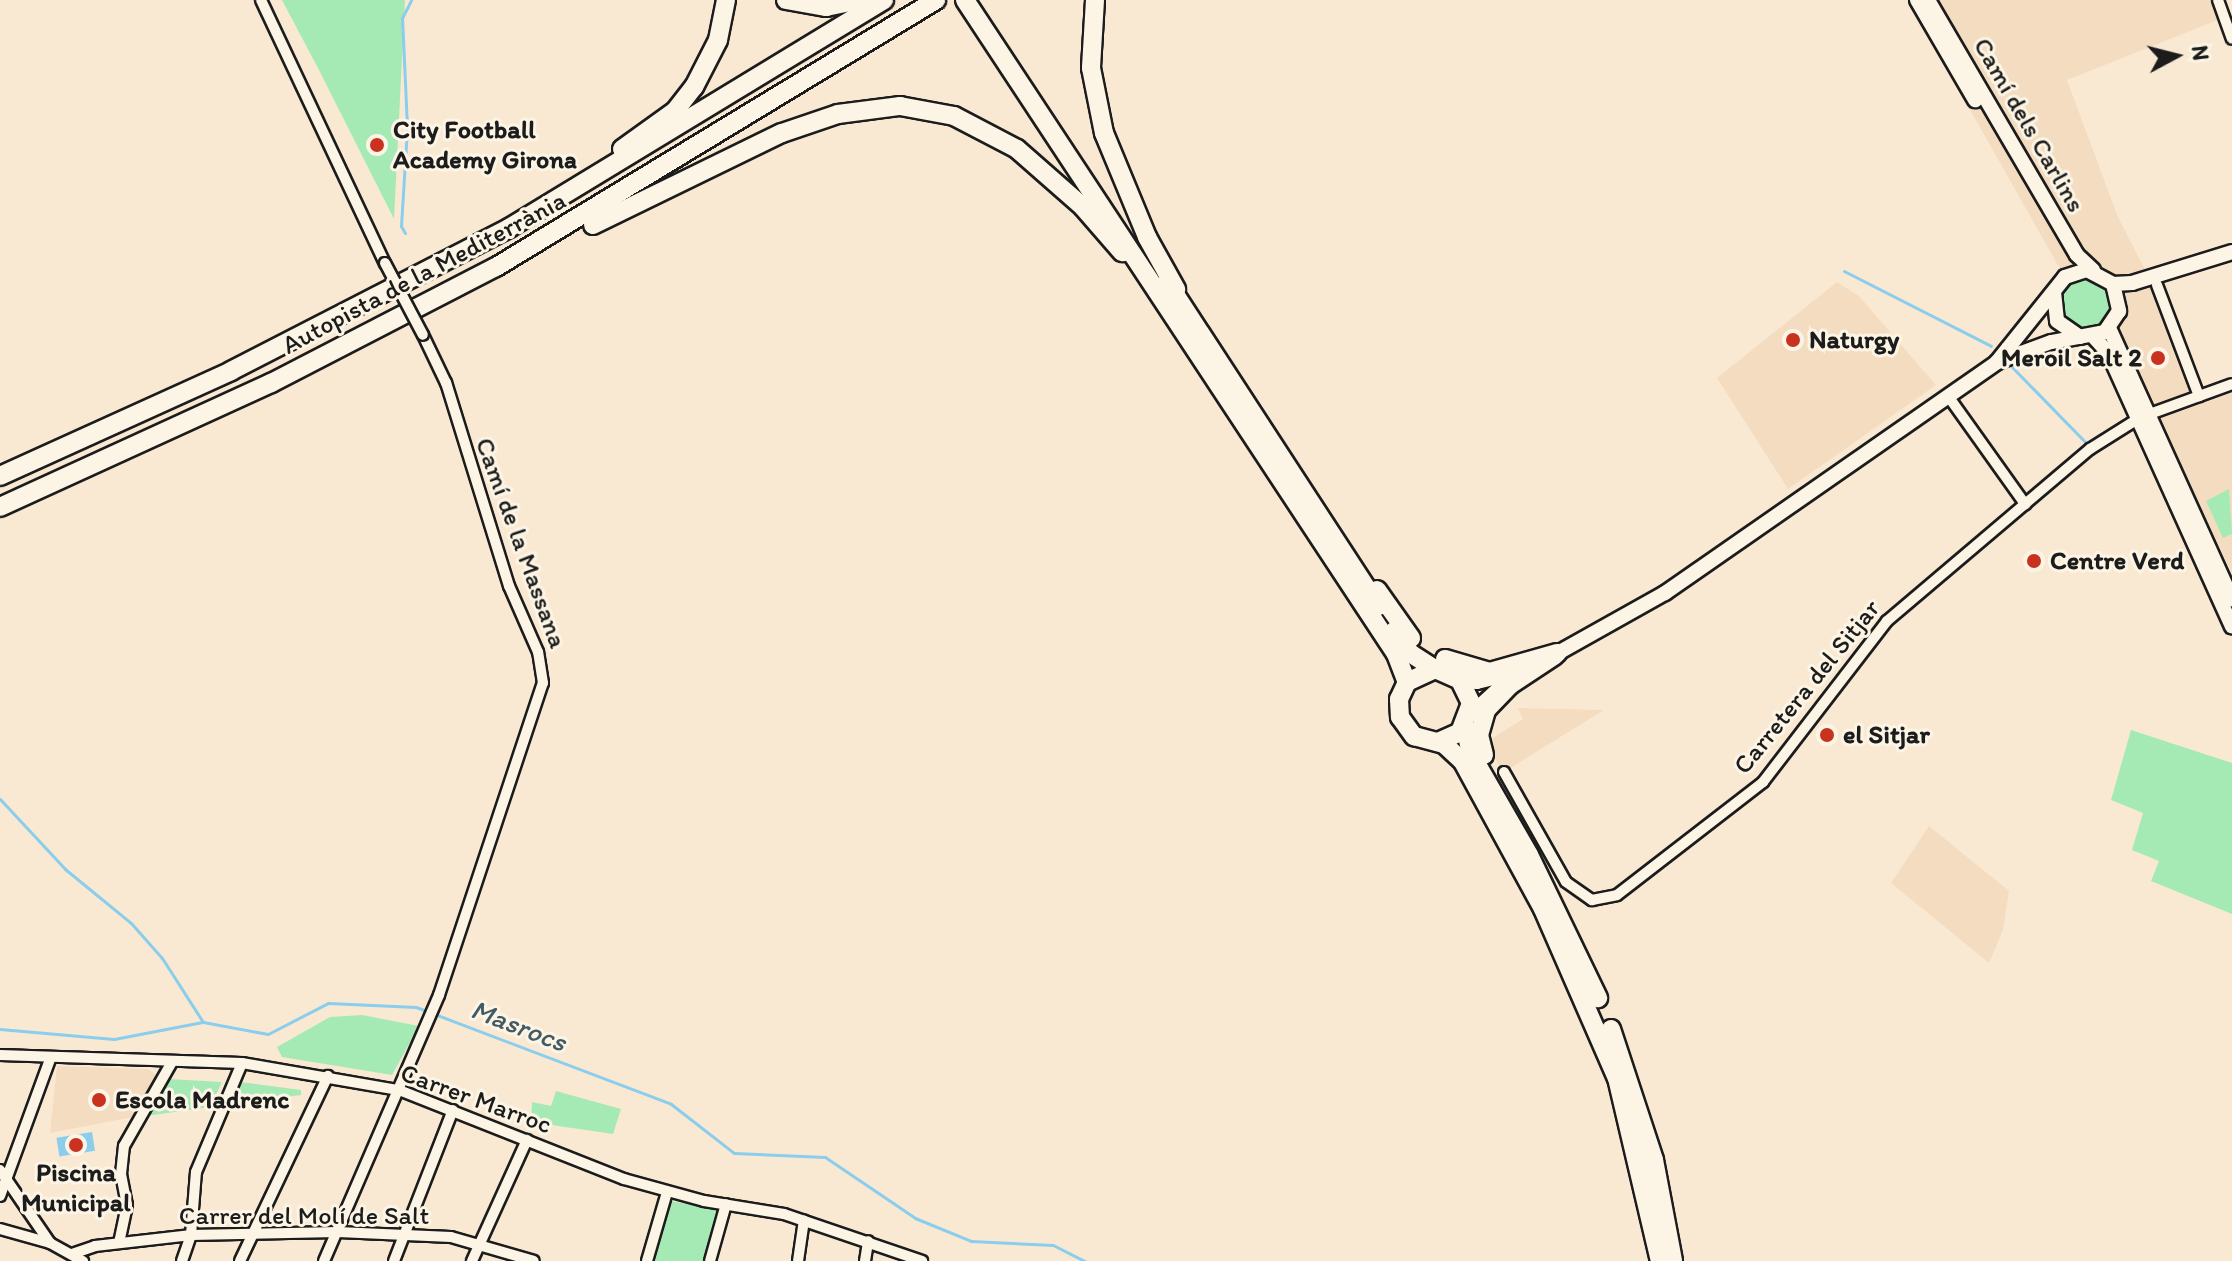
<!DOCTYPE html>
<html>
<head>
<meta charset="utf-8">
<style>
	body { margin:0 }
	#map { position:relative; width:2232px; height:1261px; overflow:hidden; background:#fae9d2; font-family:Itim,sans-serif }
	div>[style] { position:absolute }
	.built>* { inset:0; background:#f4dcc1 }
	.green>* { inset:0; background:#a5eab5 }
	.round { border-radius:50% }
	.water>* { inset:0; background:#8acdec; transform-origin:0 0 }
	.stream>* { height:3px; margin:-1.5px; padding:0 1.5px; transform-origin:1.5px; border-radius:1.5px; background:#8acdec }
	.roads { filter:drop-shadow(2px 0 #1c1c1c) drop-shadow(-2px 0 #1c1c1c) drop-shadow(0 2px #1c1c1c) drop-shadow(0 -2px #1c1c1c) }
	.street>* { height:10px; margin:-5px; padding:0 5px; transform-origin:5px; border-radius:5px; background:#fcf5e5 }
	.secondary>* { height:14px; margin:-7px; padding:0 7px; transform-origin:7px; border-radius:7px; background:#fcf5e5 }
	.highway>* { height:18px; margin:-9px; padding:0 9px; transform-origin:9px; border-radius:9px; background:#fcf5e5 }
	.bridges { filter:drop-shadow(2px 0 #1c1c1c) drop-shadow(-2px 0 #1c1c1c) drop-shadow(0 2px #1c1c1c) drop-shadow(0 -2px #1c1c1c) }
	.street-bridge>* { height:10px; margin:-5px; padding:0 5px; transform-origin:5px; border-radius:5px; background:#fcf5e5 }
	.dots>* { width:22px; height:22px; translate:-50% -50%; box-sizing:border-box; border:4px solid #fcf5e5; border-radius:50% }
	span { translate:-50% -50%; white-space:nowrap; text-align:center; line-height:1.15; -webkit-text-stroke:6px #fcf5e5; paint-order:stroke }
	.street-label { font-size:26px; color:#1c1c1c }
	.poi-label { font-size:26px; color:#1c1c1c; font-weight:700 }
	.left { translate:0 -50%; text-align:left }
	.right { translate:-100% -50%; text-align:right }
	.water-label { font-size:28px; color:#425a65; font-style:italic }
	.north { position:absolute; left:2136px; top:16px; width:80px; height:80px; -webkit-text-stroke:6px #fcf5e5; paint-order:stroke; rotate:83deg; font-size:22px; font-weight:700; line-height:32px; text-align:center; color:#1c1c1c }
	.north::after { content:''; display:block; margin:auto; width:28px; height:36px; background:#1c1c1c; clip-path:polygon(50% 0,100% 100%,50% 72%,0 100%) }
</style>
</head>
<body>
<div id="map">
	<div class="built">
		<div style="clip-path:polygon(1908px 0,2216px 0,2223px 18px,2067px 80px,2118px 217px,2154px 287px,2194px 399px,2132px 422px,2105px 359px,2084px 345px,2063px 349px,2041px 298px,2060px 269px)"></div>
		<div style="clip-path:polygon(1837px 282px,1859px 296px,1936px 385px,1788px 489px,1717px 378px)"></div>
		<div style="clip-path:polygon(2232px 393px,2232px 573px,2159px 419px)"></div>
		<div style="clip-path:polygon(1518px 708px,1604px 710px,1504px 772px,1490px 751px,1491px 739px,1523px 719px)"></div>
		<div style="clip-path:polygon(1929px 826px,2009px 891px,2003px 930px,1989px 963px,1891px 883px)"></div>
		<div style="clip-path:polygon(57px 1066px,148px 1069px,155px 1074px,156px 1083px,133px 1117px,50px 1133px)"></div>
	</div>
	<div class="green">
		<div style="clip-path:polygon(282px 0,405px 0,394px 219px,320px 72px)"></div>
		<div class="round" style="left:2060px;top:278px;width:52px;height:52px"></div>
		<div style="clip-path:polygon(2229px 489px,2232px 534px,2223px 538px,2206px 501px)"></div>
		<div style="clip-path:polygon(2131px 730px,2232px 763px,2232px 914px,2151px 881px,2159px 861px,2132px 850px,2143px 813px,2111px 800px)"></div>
		<div style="clip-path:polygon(362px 1015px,419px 1026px,392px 1075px,282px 1057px,277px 1047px,330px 1017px)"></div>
		<div style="clip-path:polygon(169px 1079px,222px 1082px,210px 1107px,146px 1116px)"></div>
		<div style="clip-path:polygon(240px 1082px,301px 1090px,301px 1095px,231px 1104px)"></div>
		<div style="clip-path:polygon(556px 1091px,621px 1109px,613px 1134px,531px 1122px,532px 1102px,551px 1106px)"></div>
		<div style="clip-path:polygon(671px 1201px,719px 1210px,705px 1261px,653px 1261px)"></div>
	</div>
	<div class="water">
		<div style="left:92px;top:1132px;width:19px;height:36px;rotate:81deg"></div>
	</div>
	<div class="stream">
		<div style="left:405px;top:233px;width:8px;rotate:-120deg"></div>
		<div style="left:401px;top:226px;width:99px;rotate:-86.5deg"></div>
		<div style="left:407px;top:127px;width:109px;rotate:-92.6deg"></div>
		<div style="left:402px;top:18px;width:20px;rotate:-63deg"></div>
		<div style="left:1844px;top:271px;width:165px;rotate:27deg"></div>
		<div style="left:2012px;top:367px;width:109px;rotate:45.7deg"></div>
		<div style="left:0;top:799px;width:96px;rotate:47.1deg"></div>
		<div style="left:65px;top:869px;width:85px;rotate:39.3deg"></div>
		<div style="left:131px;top:923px;width:47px;rotate:48.5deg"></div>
		<div style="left:162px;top:958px;width:76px;rotate:57.4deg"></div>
		<div style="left:203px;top:1022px;width:66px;rotate:10.5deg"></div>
		<div style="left:268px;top:1034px;width:68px;rotate:-27.3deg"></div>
		<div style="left:328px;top:1003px;width:88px;rotate:2.6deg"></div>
		<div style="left:416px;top:1007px;width:273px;rotate:20.8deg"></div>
		<div style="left:671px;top:1104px;width:80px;rotate:37.9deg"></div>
		<div style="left:734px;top:1153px;width:91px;rotate:2.5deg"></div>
		<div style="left:825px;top:1157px;width:109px;rotate:34.1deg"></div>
		<div style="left:915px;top:1218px;width:61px;rotate:22.3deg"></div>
		<div style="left:971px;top:1241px;width:82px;rotate:2.8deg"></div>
		<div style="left:1053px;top:1245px;width:36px;rotate:27deg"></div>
		<div style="left:0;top:1029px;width:114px;rotate:5deg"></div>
		<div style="left:114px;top:1039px;width:90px;rotate:-10.9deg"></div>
	</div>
	<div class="roads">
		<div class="street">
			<div style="left:261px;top:0;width:291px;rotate:64.8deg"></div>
			<div style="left:2218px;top:0;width:41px;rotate:70.3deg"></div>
			<div style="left:2157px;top:285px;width:119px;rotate:69.3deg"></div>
			<div style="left:1948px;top:396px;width:133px;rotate:54.5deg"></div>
			<div style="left:2147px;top:415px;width:90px;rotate:-20deg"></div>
			<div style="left:1504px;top:772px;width:126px;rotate:60.6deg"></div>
			<div style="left:1566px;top:882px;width:32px;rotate:35deg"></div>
			<div style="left:1592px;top:900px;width:25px;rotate:-11deg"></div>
			<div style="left:1617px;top:895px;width:185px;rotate:-37.7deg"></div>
			<div style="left:1763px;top:782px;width:203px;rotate:-52.4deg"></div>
			<div style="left:1887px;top:621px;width:266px;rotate:-40.3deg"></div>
			<div style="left:2090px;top:449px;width:54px;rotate:-32.2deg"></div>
			<div style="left:0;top:1055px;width:242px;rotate:1.9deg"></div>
			<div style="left:242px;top:1063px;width:159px;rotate:9.8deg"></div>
			<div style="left:399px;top:1090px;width:242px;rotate:21.6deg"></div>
			<div style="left:624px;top:1179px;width:83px;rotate:15.4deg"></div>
			<div style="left:704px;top:1201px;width:81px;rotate:9.2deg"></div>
			<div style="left:784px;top:1214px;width:146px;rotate:18.8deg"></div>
			<div style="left:0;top:1170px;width:88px;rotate:55.6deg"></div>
			<div style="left:0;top:1196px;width:148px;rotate:-69.9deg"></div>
			<div style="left:0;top:1229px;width:52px;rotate:15.6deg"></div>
			<div style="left:50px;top:1243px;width:38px;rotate:29deg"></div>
			<div style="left:119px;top:1243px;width:39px;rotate:-78deg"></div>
			<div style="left:127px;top:1205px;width:32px;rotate:-101deg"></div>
			<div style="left:121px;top:1174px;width:28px;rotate:-84deg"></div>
			<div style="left:124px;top:1146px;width:97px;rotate:-60.3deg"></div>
			<div style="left:72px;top:1254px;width:24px;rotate:-19deg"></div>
			<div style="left:95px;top:1246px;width:97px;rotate:-6.5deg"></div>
			<div style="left:191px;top:1235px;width:147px;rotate:-1.2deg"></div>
			<div style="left:338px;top:1232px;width:113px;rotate:2.5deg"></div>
			<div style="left:451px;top:1237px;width:86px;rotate:16.1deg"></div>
			<div style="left:182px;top:1261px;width:28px;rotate:-71deg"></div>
			<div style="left:191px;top:1235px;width:63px;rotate:-85.5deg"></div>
			<div style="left:196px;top:1172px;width:118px;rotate:-67.1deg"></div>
			<div style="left:240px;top:1261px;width:205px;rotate:-64.6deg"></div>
			<div style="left:324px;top:1261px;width:290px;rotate:-66.6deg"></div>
			<div style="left:439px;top:995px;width:329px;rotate:-71.6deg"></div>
			<div style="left:543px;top:683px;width:31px;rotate:-99deg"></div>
			<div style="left:538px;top:652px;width:72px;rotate:-113.7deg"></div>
			<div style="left:509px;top:586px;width:213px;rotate:-107.2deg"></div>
			<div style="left:446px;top:383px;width:53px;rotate:-115.6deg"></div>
			<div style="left:394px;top:1261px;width:162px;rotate:-68.7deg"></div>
			<div style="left:472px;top:1261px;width:133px;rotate:-65.6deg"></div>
			<div style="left:647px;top:1261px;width:72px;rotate:-73.8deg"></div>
			<div style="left:710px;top:1261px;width:59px;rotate:-74.3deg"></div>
			<div style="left:798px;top:1261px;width:41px;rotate:-81.7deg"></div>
			<div style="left:865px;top:1261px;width:20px;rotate:-81deg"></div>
		</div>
		<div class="secondary">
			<div style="left:1917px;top:0;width:116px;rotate:59.9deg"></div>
			<div style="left:1928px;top:0;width:295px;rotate:59.7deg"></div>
			<div style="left:2077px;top:255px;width:22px;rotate:43deg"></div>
			<div style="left:2113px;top:284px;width:19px;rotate:-3deg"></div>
			<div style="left:2132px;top:283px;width:105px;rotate:-17.2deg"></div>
			<div style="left:2054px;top:292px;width:29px;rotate:84deg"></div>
			<div style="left:2057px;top:321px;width:28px;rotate:35deg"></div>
			<div style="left:2109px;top:328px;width:298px;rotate:65.6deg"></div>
			<div style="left:2093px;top:336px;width:24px;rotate:48deg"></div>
			<div style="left:2109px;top:354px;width:299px;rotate:65.7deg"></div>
			<div style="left:1549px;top:658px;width:133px;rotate:-29.3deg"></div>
			<div style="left:1665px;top:593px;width:404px;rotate:-34.8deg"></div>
			<div style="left:1997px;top:362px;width:109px;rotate:-51.3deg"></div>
			<div style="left:2065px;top:277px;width:23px;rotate:-18deg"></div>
			<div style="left:2087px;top:270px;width:30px;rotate:28deg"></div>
			<div style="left:2113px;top:284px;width:28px;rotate:77deg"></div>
			<div style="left:2119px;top:311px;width:25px;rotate:124deg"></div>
			<div style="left:2105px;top:332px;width:55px;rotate:169.5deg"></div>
			<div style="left:2051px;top:342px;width:58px;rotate:159.7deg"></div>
			<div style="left:1460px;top:680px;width:17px;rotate:7deg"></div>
			<div style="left:1477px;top:682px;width:29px;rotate:-14deg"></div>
			<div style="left:1470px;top:715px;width:53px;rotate:-42.7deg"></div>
		</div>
		<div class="highway">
			<div style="left:786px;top:0;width:41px;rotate:9.9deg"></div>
			<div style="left:826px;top:7px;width:33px;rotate:-12deg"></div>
			<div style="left:965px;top:0;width:783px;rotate:56.61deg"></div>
			<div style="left:1396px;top:654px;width:30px;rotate:69deg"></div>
			<div style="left:1095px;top:0;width:68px;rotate:93.4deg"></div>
			<div style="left:1091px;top:68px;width:66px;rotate:78.7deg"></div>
			<div style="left:1104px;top:133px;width:113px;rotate:67.5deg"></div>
			<div style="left:1147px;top:237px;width:60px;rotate:60.9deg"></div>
			<div style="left:622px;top:149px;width:65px;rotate:-35.6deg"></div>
			<div style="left:675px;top:111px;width:31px;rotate:-52deg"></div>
			<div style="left:694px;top:87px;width:53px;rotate:-62.9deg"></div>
			<div style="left:718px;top:40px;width:41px;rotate:-78.7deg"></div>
			<div style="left:593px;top:225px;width:210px;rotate:-26deg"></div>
			<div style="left:782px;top:133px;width:59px;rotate:-18.7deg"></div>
			<div style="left:838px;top:114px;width:63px;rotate:-7.4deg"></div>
			<div style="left:900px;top:106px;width:55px;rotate:10.5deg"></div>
			<div style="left:954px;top:116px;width:71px;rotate:27.6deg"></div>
			<div style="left:1017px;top:149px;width:88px;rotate:41.3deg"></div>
			<div style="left:1083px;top:207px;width:60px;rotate:49.1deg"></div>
			<div style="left:1167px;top:282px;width:387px;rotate:56.9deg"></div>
			<div style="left:0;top:476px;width:254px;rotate:-24.4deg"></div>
			<div style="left:231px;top:371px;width:313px;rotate:-27.2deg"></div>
			<div style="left:509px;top:228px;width:439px;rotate:-31.3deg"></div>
			<div style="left:0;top:507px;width:298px;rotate:-24.6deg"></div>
			<div style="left:271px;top:383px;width:253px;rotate:-27.3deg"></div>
			<div style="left:496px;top:267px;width:515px;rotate:-31.25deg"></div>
			<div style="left:1377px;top:590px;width:59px;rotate:54.7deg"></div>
			<div style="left:1394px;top:631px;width:27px;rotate:54deg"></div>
			<div style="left:1410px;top:653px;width:30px;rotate:33deg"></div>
			<div style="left:1445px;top:659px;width:47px;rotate:16.1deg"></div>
			<div style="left:1490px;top:672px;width:70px;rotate:-15.8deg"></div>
			<div style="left:1465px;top:726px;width:29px;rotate:78deg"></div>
			<div style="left:1471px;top:754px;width:116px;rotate:60.1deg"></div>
			<div style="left:1529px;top:855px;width:159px;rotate:64.2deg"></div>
			<div style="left:1438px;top:742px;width:24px;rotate:-24deg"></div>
			<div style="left:1460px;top:732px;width:31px;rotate:-69deg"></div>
			<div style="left:1471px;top:703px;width:25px;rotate:-116deg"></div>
			<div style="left:1460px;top:680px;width:27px;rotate:-156deg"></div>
			<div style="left:1435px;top:669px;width:31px;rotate:155deg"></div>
			<div style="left:1407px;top:682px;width:19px;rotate:115deg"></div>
			<div style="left:1399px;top:699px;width:18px;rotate:87deg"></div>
			<div style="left:1400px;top:717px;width:24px;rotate:54deg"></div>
			<div style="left:1414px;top:736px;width:31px;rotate:15deg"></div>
			<div style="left:1444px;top:744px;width:26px;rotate:43deg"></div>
			<div style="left:1463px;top:762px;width:167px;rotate:61.4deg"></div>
			<div style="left:1543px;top:909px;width:184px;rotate:66.4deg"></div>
			<div style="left:1617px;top:1078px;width:188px;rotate:76.8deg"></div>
			<div style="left:1484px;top:755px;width:21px;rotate:-104deg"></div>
			<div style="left:1479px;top:735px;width:26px;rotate:-74deg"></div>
			<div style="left:1486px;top:710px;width:35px;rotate:-46deg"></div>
			<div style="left:1510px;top:685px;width:53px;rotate:-33.4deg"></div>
			<div style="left:1611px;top:1029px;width:138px;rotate:71.8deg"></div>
			<div style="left:1654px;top:1160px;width:103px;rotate:79.3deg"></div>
		</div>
	</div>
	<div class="bridges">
		<div class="street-bridge">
			<div style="left:385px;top:263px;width:81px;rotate:62.2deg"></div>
		</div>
	</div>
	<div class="dots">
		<div style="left:377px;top:145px;background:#c8321e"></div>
		<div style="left:1793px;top:340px;background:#c8321e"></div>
		<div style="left:2158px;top:358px;background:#c8321e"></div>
		<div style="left:2034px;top:561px;background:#c8321e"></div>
		<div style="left:1827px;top:735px;background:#c8321e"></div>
		<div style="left:99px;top:1100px;background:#c8321e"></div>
		<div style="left:76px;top:1145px;background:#c8321e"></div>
	</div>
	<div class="street-label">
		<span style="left:2029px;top:125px;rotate:60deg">Camí dels Carlins</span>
		<span style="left:424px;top:273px;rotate:-28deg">Autopista de la Mediterrània</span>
		<span style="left:521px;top:543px;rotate:70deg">Camí de la Massana</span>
		<span style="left:1807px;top:687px;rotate:-51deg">Carretera del Sitjar</span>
		<span style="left:476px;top:1099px;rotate:20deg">Carrer Marroc</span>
		<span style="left:304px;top:1216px">Carrer del Molí de Salt</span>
	</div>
	<div class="poi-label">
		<span class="left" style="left:393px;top:145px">City Football<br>Academy Girona</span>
		<span class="left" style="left:1809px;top:340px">Naturgy</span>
		<span class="right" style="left:2142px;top:358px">Meroil Salt 2</span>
		<span class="left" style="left:2050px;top:561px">Centre Verd</span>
		<span class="left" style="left:1843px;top:735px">el Sitjar</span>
		<span class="left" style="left:115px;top:1100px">Escola Madrenc</span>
		<span style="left:76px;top:1188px">Piscina<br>Municipal</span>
	</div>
	<div class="water-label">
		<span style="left:519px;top:1025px;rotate:21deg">Masrocs</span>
	</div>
	<div class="north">N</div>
</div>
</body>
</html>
